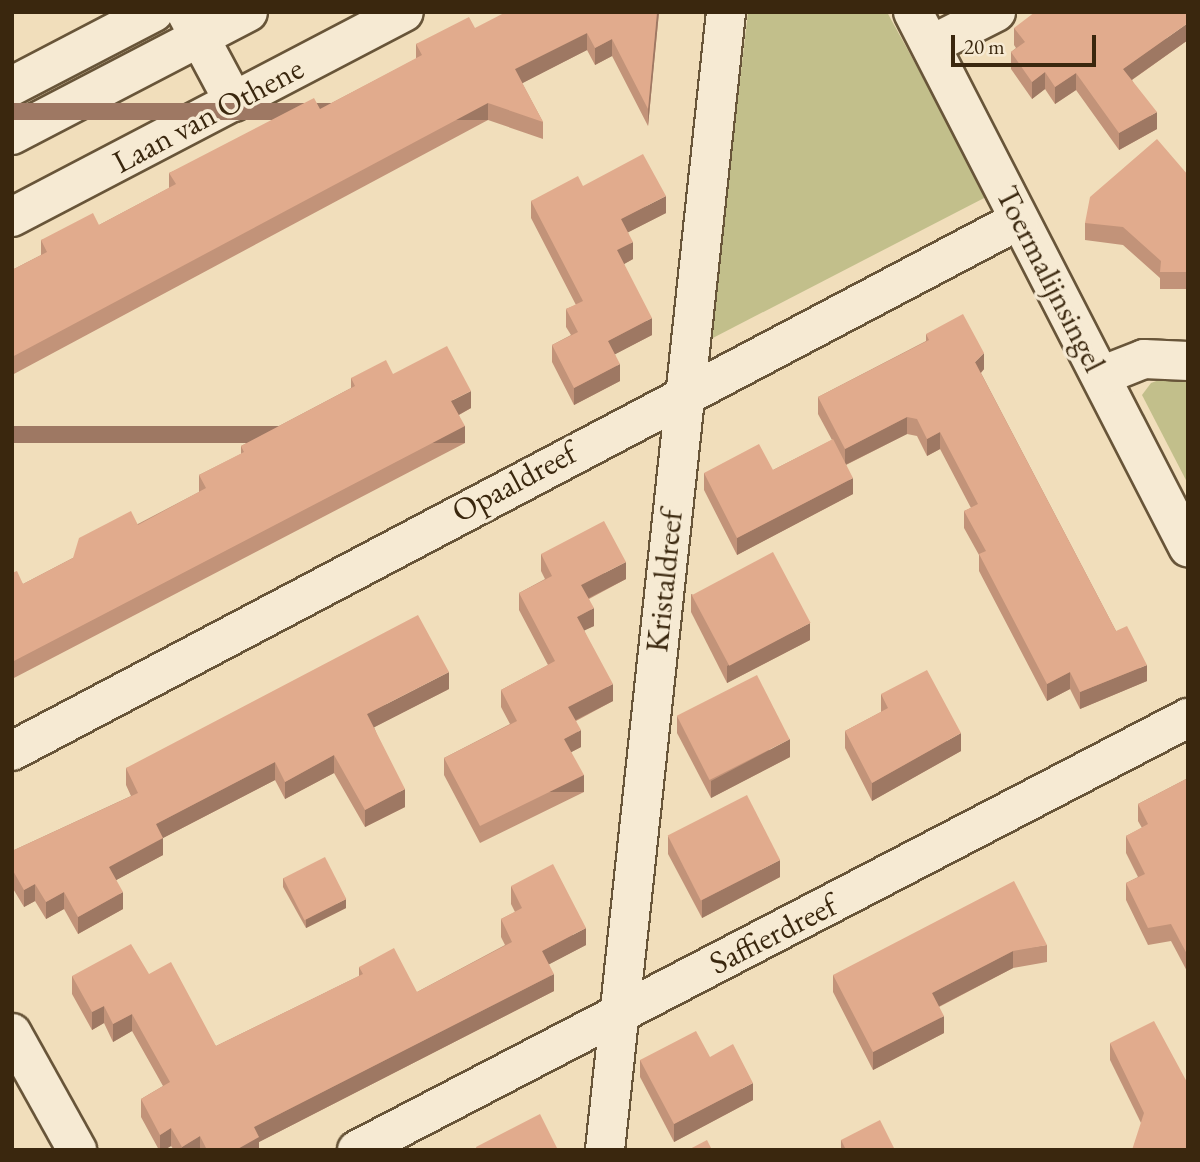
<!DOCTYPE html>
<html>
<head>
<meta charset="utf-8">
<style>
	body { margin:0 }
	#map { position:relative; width:1200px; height:1162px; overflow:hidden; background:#f1debb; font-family:"EB Garamond",serif }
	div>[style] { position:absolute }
	.green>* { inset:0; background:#c2bf8b }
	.roads { filter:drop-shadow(2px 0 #685539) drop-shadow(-2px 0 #685539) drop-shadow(0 2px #685539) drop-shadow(0 -2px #685539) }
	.minor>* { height:38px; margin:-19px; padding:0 19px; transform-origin:19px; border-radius:19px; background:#f6ead3 }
	.wall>* { inset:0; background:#c29379 }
	.shaded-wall>* { inset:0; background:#9e7863; transform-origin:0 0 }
	.building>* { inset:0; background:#e1ab8d; transform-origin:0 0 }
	span { translate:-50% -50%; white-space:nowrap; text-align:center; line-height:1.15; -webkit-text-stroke:7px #f6ead3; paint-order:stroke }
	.street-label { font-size:32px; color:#3a270e }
	.frame { position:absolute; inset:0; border:14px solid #3a270e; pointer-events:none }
	.scale { position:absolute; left:951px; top:35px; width:145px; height:32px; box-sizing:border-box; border:4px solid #3a270e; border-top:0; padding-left:9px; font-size:21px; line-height:24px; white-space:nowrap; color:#3a270e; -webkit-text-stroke:5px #f6ead3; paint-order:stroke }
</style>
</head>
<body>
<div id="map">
	<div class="green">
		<div style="clip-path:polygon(748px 12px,887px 12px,988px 196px,709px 340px)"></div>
		<div style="clip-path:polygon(1175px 374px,1188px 377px,1188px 484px,1142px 395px,1151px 383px)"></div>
	</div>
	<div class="roads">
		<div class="minor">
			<div style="left:186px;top:12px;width:102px;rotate:61.9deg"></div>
			<div style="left:913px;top:12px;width:602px;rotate:62.8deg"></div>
			<div style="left:931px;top:45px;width:73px;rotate:-26.9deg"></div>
			<div style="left:12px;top:86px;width:160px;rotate:-27.5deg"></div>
			<div style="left:12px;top:135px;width:266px;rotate:-27.5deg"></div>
			<div style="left:12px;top:217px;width:442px;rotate:-27.6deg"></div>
			<div style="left:1101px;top:376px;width:46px;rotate:-21.6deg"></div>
			<div style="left:1144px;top:359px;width:44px;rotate:2.6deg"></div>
			<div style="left:12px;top:751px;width:1138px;rotate:-27.8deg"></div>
			<div style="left:12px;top:1033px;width:134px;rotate:60.9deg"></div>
			<div style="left:357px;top:1150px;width:937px;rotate:-27.47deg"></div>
			<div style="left:605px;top:1150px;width:1144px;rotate:-83.93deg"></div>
		</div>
	</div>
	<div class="wall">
		<div style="clip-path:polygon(659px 12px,648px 126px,612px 56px,595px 65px,587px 50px,522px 83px,543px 122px,543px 139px,488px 120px,12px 375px,12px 270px,41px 255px,41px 240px,99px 225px,169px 188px,169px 173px,320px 109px,416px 59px,416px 44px,475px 28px)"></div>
		<div style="clip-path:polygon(1014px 28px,1188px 40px,1132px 80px,1157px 129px,1119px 150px,1076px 90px,1055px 104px,1045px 89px,1032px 99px,1011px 69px,1011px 52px,1016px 48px,1014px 45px)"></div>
		<div style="clip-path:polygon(1188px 175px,1188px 289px,1160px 289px,1160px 278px,1123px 245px,1085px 240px,1085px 223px)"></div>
		<div style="clip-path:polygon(583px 186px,666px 213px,628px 232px,633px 259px,624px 264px,652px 335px,615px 354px,620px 381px,574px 405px,552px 362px,552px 345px,571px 335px,566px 327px,566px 309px,576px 305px,531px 218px,531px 201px)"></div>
		<div style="clip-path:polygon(926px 334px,984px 369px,981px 373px,1116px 631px,1147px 681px,1080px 709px,1070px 689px,1047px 701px,979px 571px,979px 555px,964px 528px,964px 511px,971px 508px,940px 449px,927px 456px,917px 436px,907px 434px,846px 465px,853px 494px,737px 555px,704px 490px,704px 473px,773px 470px,832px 440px,818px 414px,818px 397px,926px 341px)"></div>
		<div style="clip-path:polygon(393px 374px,471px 408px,459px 415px,465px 443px,12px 679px,12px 573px,23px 584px,199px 492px,199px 475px,241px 454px,241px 446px,351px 388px,351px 378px)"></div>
		<div style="clip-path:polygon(541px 554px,626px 579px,589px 599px,594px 626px,584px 630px,613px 701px,576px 721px,581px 747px,571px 752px,584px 792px,480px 843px,444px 775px,444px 758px,510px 724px,501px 707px,501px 690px,548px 665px,519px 610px,519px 593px,545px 579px,541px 571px)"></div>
		<div style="clip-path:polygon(691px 594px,810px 640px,727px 683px,691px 612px)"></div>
		<div style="clip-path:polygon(449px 689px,374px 727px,405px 807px,365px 827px,334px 773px,285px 799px,275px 780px,163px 838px,163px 855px,116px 880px,123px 909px,78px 934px,64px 909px,46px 919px,35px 901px,24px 907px,12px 887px,12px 851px,131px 796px,126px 785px,126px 768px)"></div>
		<div style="clip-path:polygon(881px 694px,961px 751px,872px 801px,845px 748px,845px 731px,881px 712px)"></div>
		<div style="clip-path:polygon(677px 716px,790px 757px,711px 798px,677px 733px)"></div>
		<div style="clip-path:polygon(1188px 778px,1188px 973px,1171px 941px,1148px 945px,1126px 900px,1126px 883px,1138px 877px,1126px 853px,1126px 836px,1142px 828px,1138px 821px,1138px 804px)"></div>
		<div style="clip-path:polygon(668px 836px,780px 877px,702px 918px,668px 854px)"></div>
		<div style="clip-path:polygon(283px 878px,346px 908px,306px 928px,283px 887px)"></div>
		<div style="clip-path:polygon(511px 886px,586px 945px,549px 964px,554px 991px,259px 1142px,259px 1150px,174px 1150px,171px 1146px,164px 1150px,159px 1150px,141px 1117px,141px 1099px,163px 1086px,132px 1031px,113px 1042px,104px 1023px,92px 1030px,72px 994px,72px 976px,149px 974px,216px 1046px,359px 976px,359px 967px,417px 992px,505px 945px,501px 937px,501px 919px,515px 912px,511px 904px)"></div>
		<div style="clip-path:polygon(1047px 945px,1047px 962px,1013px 968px,939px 1007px,944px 1033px,873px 1070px,833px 992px,833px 975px)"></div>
		<div style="clip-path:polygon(1110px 1043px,1188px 1084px,1141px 1123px,1110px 1060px)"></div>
		<div style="clip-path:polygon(710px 1057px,753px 1100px,674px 1142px,640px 1077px,640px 1060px)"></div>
		<div style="clip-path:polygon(841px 1140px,895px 1150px,841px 1150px)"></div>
	</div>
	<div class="shaded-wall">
		<div style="clip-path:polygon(657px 12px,659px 12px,648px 126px,648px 109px)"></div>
		<div style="clip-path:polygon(1188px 23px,1188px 40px,1123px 86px,1123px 69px)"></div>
		<div style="clip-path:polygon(587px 33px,587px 50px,515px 87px,515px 69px)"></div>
		<div style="clip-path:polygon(612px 39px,612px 56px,595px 65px,595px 48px)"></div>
		<div style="clip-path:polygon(1045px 72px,1045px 89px,1032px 99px,1032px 82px)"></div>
		<div style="clip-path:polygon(1076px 73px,1076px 90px,1055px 104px,1055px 87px)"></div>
		<div style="left:488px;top:103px;width:17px;height:540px;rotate:90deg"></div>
		<div style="clip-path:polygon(1157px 112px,1157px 129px,1119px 150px,1119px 133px)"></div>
		<div style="clip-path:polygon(666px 196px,666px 213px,621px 236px,621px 219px)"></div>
		<div style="clip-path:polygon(633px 242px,633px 259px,617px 268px,617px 250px)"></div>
		<div style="clip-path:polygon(652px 318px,652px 335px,608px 358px,608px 341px)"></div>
		<div style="clip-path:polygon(984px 353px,984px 369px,975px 379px,975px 362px)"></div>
		<div style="clip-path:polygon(620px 364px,620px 381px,574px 405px,574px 388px)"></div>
		<div style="clip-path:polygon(471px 391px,471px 408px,451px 419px,451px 401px)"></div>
		<div style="clip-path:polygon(907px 417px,907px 434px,845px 465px,845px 449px)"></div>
		<div style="left:465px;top:426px;width:17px;height:511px;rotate:90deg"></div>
		<div style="clip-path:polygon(940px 432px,940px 449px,927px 456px,927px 439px)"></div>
		<div style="clip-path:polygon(853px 478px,853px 494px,737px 555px,737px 538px)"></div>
		<div style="clip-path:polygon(626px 562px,626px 579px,581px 602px,581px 585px)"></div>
		<div style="clip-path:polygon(594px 608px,594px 626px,577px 634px,577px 617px)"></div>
		<div style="clip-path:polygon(810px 623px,810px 640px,727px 683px,727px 666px)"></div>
		<div style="clip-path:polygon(1147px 665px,1147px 681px,1080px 709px,1080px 692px)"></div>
		<div style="clip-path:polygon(449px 672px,449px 689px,367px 731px,367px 714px)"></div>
		<div style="clip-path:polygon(1070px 672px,1070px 689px,1047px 701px,1047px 684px)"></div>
		<div style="clip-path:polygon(613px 684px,613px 701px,568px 724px,568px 707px)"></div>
		<div style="clip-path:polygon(581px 730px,581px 747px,564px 756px,564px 739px)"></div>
		<div style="clip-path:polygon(961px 733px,961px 751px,872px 801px,872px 783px)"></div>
		<div style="clip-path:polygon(790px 739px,790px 757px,711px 798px,711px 781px)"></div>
		<div style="clip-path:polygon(334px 755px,334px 773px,285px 799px,285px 782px)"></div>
		<div style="clip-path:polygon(275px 762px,275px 780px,163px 838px,163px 855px,109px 884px,109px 867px,156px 824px)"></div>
		<div style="left:584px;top:775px;width:17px;height:116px;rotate:90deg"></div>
		<div style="clip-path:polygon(405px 789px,405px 807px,365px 827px,365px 810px)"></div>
		<div style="clip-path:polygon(780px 860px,780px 877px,702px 918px,702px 900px)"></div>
		<div style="clip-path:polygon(35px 884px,35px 901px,24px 907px,24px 890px)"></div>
		<div style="clip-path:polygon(64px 892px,64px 909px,46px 919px,46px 902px)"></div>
		<div style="clip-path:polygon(123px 892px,123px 909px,78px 934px,78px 917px)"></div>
		<div style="clip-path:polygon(346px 899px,346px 908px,306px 928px,306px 919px)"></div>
		<div style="clip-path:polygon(586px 928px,586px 945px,542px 968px,542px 951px)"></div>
		<div style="clip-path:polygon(1013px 951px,1013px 968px,932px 1010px,932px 993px)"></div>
		<div style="clip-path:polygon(554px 974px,554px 991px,259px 1142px,259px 1150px,236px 1150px,254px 1127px)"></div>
		<div style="clip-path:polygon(104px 1006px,104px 1023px,92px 1030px,92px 1012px)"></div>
		<div style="clip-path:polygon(132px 1014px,132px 1031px,113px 1042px,113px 1024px)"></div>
		<div style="clip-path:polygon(944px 1016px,944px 1033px,873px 1070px,873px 1052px)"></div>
		<div style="clip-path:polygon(753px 1083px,753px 1100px,674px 1142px,674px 1124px)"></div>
		<div style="clip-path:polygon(171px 1128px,171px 1146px,164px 1150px,160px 1150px,160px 1135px)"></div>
		<div style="clip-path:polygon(200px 1136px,200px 1150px,182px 1150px,182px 1147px)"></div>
	</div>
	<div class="building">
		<div style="clip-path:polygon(506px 12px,657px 12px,648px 109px,612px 39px,595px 48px,587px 33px,515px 69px,543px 122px,488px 103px,12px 357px,12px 270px,47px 252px,41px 240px,93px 213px,99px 225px,176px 184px,169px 173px,314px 98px,320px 109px,422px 55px,416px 44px,469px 17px,475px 28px)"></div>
		<div style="clip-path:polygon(1035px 12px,1188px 12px,1188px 23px,1123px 69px,1157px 112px,1119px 133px,1076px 73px,1055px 87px,1045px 72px,1032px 82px,1011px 52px,1025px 42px,1014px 28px)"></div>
		<div style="clip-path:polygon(1157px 139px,1188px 175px,1188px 272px,1160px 272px,1161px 261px,1123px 227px,1085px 223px,1090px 197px)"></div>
		<div style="clip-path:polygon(643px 154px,666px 196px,621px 219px,633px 242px,617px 250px,652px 318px,608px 341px,620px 364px,574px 388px,552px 345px,578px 332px,566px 309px,583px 301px,531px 201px,578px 176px,583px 186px)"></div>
		<div style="clip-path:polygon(963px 314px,984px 353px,975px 362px,1116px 631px,1127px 626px,1147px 665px,1080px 692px,1070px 672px,1047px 684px,979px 554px,986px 551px,964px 511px,978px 504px,940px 432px,927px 439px,917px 419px,907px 417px,845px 449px,818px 397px,929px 340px,926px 334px)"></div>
		<div style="clip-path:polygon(447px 346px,471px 391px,451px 401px,465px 426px,12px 662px,12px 573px,17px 571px,23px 584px,73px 558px,79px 538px,108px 523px,131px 511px,138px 525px,206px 488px,199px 475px,244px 452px,241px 446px,355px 386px,351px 378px,386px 360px,393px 374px)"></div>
		<div style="clip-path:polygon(833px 439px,853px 478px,737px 538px,704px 473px,759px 444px,773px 470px)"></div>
		<div style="clip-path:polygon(604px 521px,626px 562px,581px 585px,594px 608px,577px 617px,613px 684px,568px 707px,581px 730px,564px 739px,584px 775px,480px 826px,444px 758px,517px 721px,501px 690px,555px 661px,519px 593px,552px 576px,541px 554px)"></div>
		<div style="left:773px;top:552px;width:80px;height:92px;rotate:62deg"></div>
		<div style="clip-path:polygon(418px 615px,449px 672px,367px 714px,405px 789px,365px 810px,334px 755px,285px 782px,275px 762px,156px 824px,163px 838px,109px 867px,123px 892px,78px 917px,64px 892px,46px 902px,35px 884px,24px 890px,12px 869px,12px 851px,138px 793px,126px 768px)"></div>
		<div style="clip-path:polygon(927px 670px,961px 733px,872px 783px,845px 731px,888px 708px,881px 694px)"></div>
		<div style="left:757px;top:675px;width:72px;height:90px;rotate:63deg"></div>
		<div style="clip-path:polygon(1188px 778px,1188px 956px,1171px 924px,1148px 928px,1126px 883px,1145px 874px,1126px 836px,1148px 824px,1138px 804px)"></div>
		<div style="left:747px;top:795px;width:73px;height:89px;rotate:63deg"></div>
		<div style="left:325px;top:857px;width:47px;height:47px;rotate:63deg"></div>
		<div style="clip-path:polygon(553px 864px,586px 928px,542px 951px,554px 974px,254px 1127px,259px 1137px,236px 1150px,207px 1150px,200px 1136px,182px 1147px,171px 1128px,160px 1135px,141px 1099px,170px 1082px,132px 1014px,113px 1024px,104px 1006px,92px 1012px,72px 976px,131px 944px,149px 974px,171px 962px,216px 1046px,363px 974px,359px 967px,394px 948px,417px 992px,512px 942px,501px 919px,522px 908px,511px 886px)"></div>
		<div style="clip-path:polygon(1014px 881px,1047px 945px,1013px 951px,932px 993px,944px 1016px,873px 1052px,833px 975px)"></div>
		<div style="clip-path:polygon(1154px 1021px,1188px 1084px,1188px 1150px,1132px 1150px,1144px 1113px,1110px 1043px)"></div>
		<div style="clip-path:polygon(696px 1031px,710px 1057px,733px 1044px,753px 1083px,674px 1124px,640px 1060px)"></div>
		<div style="clip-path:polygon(540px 1114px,558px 1150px,477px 1150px,476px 1147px)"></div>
		<div style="clip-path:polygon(880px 1120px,895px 1150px,846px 1150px,841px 1140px)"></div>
		<div style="clip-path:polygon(707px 1140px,712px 1150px,688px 1150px)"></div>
	</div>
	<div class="street-label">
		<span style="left:208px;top:115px;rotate:-28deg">Laan van Othene</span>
		<span style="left:1051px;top:279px;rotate:63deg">Toermalijnsingel</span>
		<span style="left:514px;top:482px;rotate:-28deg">Opaaldreef</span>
		<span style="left:664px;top:581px;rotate:-84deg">Kristaldreef</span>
		<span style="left:773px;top:934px;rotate:-27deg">Saffierdreef</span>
	</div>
	<div class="frame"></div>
	<div class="scale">20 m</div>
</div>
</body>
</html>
